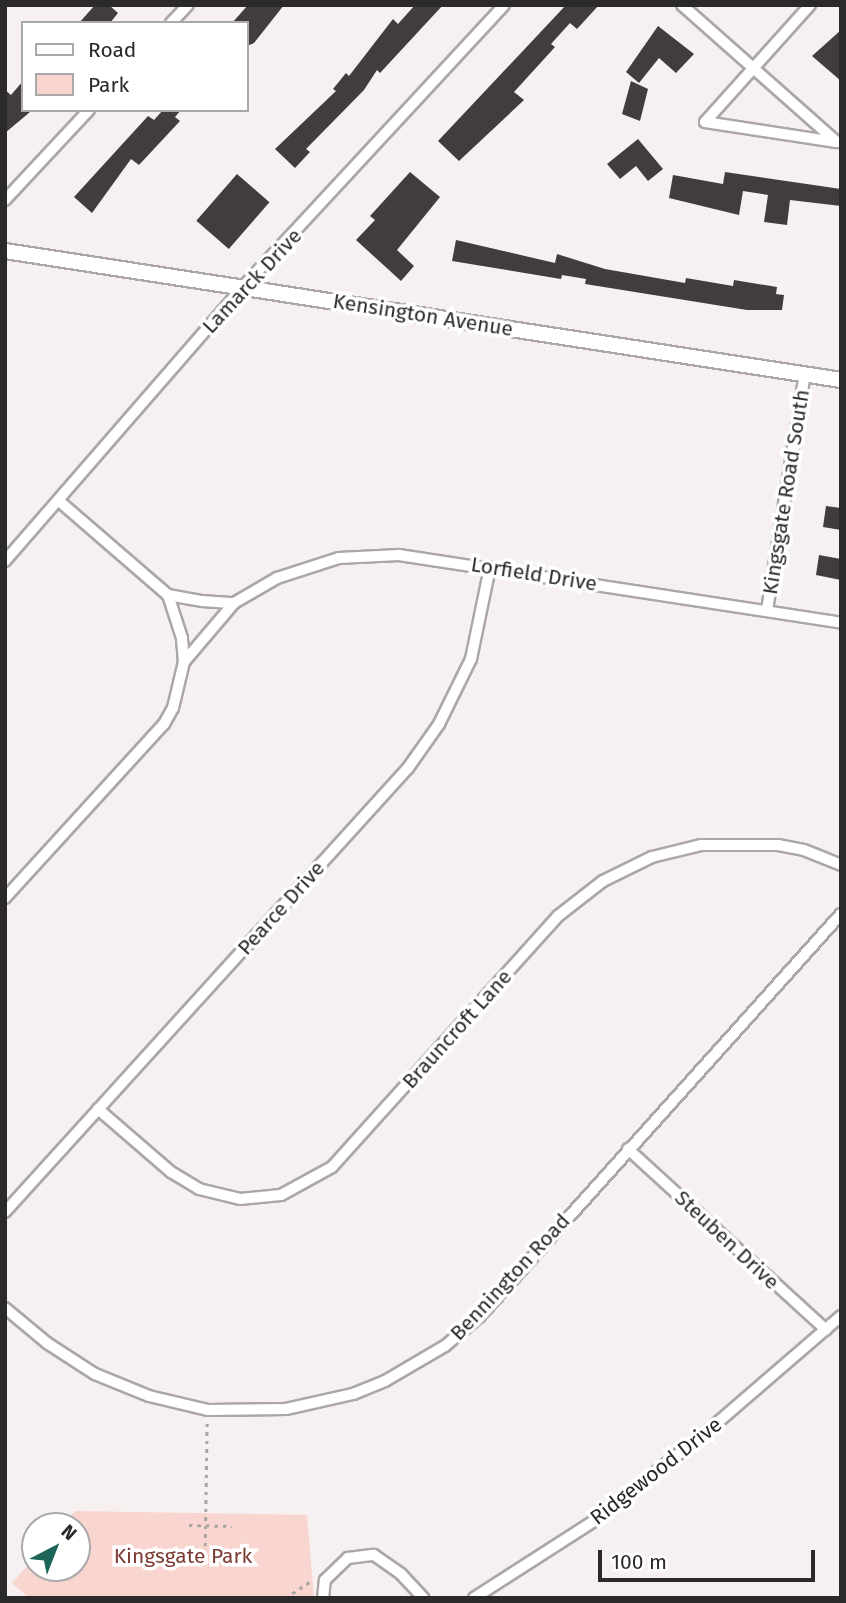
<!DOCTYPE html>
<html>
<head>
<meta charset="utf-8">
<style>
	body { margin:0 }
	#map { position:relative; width:846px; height:1603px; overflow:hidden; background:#f6f1f0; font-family:"Fira Sans",sans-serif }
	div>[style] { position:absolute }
	.green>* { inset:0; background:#f9d5cf }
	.building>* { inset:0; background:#413d3c; transform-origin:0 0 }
	.path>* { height:2.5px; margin-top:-1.25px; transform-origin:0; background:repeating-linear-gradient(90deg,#a9a5a4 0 3.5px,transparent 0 8.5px) }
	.roads { filter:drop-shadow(2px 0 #aca7a6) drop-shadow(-2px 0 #aca7a6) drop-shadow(0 2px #aca7a6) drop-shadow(0 -2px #aca7a6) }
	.minor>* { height:10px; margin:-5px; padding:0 5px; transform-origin:5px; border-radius:5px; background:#fff }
	.tertiary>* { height:14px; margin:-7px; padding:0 7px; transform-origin:7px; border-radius:7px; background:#fff }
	span { translate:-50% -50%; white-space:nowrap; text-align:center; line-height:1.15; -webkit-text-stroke:7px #fff; paint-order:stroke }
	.street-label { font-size:21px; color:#2b2929 }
	.park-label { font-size:21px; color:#7c3b32 }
	.frame { position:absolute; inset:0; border:7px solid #2b2929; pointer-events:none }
	.legend { position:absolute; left:21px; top:21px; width:228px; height:91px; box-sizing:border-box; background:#fff; border:2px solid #aaa9a9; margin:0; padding:9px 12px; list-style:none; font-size:21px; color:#2b2929 }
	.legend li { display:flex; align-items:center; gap:14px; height:35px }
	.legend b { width:35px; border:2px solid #aaa9a9 }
	.north { position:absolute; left:21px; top:1512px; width:70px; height:70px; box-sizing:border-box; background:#fff; border:2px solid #aaa9a9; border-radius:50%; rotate:42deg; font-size:19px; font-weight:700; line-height:28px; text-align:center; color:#2b2929 }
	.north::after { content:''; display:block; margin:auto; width:24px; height:32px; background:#1d6459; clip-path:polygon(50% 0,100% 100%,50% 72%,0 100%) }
	.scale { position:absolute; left:598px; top:1550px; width:217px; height:32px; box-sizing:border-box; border:4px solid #2b2929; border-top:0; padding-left:9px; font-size:21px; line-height:24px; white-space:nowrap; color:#2b2929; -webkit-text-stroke:5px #fff; paint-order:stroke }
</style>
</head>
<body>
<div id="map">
	<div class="green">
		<div style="clip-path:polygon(75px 1511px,307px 1515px,314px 1598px,29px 1598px,12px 1583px,35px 1557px,35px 1568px,77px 1568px,77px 1526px,62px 1526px)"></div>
	</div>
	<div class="building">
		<div style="clip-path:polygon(95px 5px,109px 5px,118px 13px,110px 23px,79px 23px)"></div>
		<div style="clip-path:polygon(248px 5px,284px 5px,254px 43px,247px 46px,247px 23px,232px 23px)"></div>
		<div style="clip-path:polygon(415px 5px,443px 5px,380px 73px,377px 70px,364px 90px,306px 149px,310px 152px,295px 168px,275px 149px,336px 91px,333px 89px,346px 73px,349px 76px,393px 19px,398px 24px)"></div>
		<div style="clip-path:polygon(566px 5px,599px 5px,577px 29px,570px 23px,551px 44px,555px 47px,514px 92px,524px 100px,459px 161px,438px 141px)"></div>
		<div style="clip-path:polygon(658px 26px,694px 54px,676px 73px,659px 58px,639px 83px,626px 72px)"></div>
		<div style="clip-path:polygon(841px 30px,841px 81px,812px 56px)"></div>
		<div style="clip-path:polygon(23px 81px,23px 110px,30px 112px,5px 133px,5px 90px,11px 95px)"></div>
		<div style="clip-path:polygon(631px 81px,648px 89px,640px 121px,622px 114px)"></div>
		<div style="clip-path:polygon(163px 110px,181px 110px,175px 117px,180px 121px,139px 165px,131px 159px,92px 213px,74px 197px,148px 116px,154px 120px)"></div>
		<div style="clip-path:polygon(638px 139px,663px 169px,648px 181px,636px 166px,620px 179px,607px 164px)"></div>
		<div style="clip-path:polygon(410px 172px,440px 197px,397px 250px,414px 266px,401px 281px,356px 240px,375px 220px,370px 216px)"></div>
		<div style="clip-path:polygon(725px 172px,841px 189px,841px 206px,790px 200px,787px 225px,764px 222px,768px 195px,743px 191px,739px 215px,669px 198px,673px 175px,723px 184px)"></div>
		<div style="left:237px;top:174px;width:43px;height:62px;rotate:41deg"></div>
		<div style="clip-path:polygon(456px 240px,555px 263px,557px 254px,605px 269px,685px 283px,686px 278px,733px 286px,734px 280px,777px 287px,776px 294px,784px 295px,782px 310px,747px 310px,585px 284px,586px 279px,562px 275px,561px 279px,452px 261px)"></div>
		<div style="clip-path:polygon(826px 506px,841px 508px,841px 530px,823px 527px)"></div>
		<div style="clip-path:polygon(819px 555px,841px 559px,841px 580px,816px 575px)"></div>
	</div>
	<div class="path">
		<div style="left:189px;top:1525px;width:43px;rotate:1.3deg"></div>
		<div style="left:205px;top:1546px;width:126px;rotate:-89.1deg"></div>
		<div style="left:285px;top:1598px;width:31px;rotate:-33deg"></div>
	</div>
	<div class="roads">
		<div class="minor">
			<div style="left:682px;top:5px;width:207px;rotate:41.5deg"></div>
			<div style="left:810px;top:5px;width:157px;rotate:131.9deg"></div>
			<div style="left:705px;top:122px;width:133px;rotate:8.7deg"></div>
			<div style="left:171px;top:23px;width:25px;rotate:-47deg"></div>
			<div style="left:5px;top:200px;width:123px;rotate:-47deg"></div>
			<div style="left:59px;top:501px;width:144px;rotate:40.8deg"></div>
			<div style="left:168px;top:595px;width:35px;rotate:10deg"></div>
			<div style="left:202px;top:601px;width:32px;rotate:4deg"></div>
			<div style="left:234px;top:603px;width:50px;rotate:-30.2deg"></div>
			<div style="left:277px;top:578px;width:65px;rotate:-17.9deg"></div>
			<div style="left:339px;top:558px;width:60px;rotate:-2.9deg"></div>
			<div style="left:399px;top:555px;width:447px;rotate:8.7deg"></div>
			<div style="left:5px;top:561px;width:363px;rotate:-49deg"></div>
			<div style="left:243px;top:287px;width:384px;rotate:-47.2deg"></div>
			<div style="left:767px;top:610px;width:239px;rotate:-80.9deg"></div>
			<div style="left:184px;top:662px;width:77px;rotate:-49.7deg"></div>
			<div style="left:5px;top:898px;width:236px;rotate:-47.6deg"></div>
			<div style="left:164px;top:724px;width:18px;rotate:-61deg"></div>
			<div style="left:173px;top:708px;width:47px;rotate:-76.6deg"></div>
			<div style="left:184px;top:662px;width:24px;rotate:-95deg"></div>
			<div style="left:182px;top:638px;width:45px;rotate:-108deg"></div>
			<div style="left:98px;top:1109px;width:96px;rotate:40.8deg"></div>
			<div style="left:171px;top:1172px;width:33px;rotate:31deg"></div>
			<div style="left:199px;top:1189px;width:42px;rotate:13.7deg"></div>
			<div style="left:240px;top:1199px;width:41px;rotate:-5.6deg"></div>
			<div style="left:281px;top:1195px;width:58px;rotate:-28.8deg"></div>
			<div style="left:332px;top:1167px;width:338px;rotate:-48deg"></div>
			<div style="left:558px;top:916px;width:57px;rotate:-37.9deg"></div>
			<div style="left:603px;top:881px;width:55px;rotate:-26.1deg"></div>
			<div style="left:652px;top:857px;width:50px;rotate:-13.8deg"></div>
			<div style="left:701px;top:845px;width:77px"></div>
			<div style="left:778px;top:845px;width:26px;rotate:11deg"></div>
			<div style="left:804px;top:850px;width:40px;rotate:22deg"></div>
			<div style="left:628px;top:1149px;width:268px;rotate:42.4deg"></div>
			<div style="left:5px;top:1212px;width:600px;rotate:-47.77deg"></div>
			<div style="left:408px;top:768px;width:54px;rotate:-54.8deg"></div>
			<div style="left:439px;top:724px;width:72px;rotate:-63.8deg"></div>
			<div style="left:471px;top:659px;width:94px;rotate:-78.3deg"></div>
			<div style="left:5px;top:1308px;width:55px;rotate:39.8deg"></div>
			<div style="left:47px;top:1343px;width:57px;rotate:32.9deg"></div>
			<div style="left:95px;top:1374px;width:58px;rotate:22.2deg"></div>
			<div style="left:149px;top:1396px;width:61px;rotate:13.3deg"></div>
			<div style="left:208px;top:1410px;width:78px;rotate:-0.7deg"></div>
			<div style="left:286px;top:1409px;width:69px;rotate:-12.6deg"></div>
			<div style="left:353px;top:1394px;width:35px;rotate:-22deg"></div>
			<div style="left:385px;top:1381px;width:69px;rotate:-30.3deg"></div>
			<div style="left:445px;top:1346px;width:46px;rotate:-40.6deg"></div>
			<div style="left:480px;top:1316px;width:540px;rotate:-48.08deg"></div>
			<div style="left:323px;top:1598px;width:18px;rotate:-84deg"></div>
			<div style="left:325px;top:1580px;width:32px;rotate:-44deg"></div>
			<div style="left:348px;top:1558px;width:26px;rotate:-7deg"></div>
			<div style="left:374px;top:1555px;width:33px;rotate:35deg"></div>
			<div style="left:401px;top:1574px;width:33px;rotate:47deg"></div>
			<div style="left:474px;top:1598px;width:143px;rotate:-32.7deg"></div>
			<div style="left:594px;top:1521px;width:148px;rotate:-38.4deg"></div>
			<div style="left:710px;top:1429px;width:173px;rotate:-40.8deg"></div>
		</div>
		<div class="tertiary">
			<div style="left:5px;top:251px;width:846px;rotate:8.77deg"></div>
		</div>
	</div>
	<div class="street-label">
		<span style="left:252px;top:281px;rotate:-47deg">Lamarck Drive</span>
		<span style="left:423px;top:315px;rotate:9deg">Kensington Avenue</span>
		<span style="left:786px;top:492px;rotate:-81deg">Kingsgate Road South</span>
		<span style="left:534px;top:574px;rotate:9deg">Lorfield Drive</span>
		<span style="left:281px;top:908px;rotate:-48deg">Pearce Drive</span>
		<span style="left:457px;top:1029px;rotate:-48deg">Brauncroft Lane</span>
		<span style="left:727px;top:1240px;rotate:43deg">Steuben Drive</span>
		<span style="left:510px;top:1277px;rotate:-47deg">Bennington Road</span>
		<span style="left:656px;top:1471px;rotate:-38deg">Ridgewood Drive</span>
	</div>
	<div class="park-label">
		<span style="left:183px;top:1556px">Kingsgate Park</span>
	</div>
	<div class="frame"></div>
	<ul class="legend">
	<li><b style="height:9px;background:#fff"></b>Road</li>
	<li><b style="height:19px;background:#f9d5cf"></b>Park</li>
	</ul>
	<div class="north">N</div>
	<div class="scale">100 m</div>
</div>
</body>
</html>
